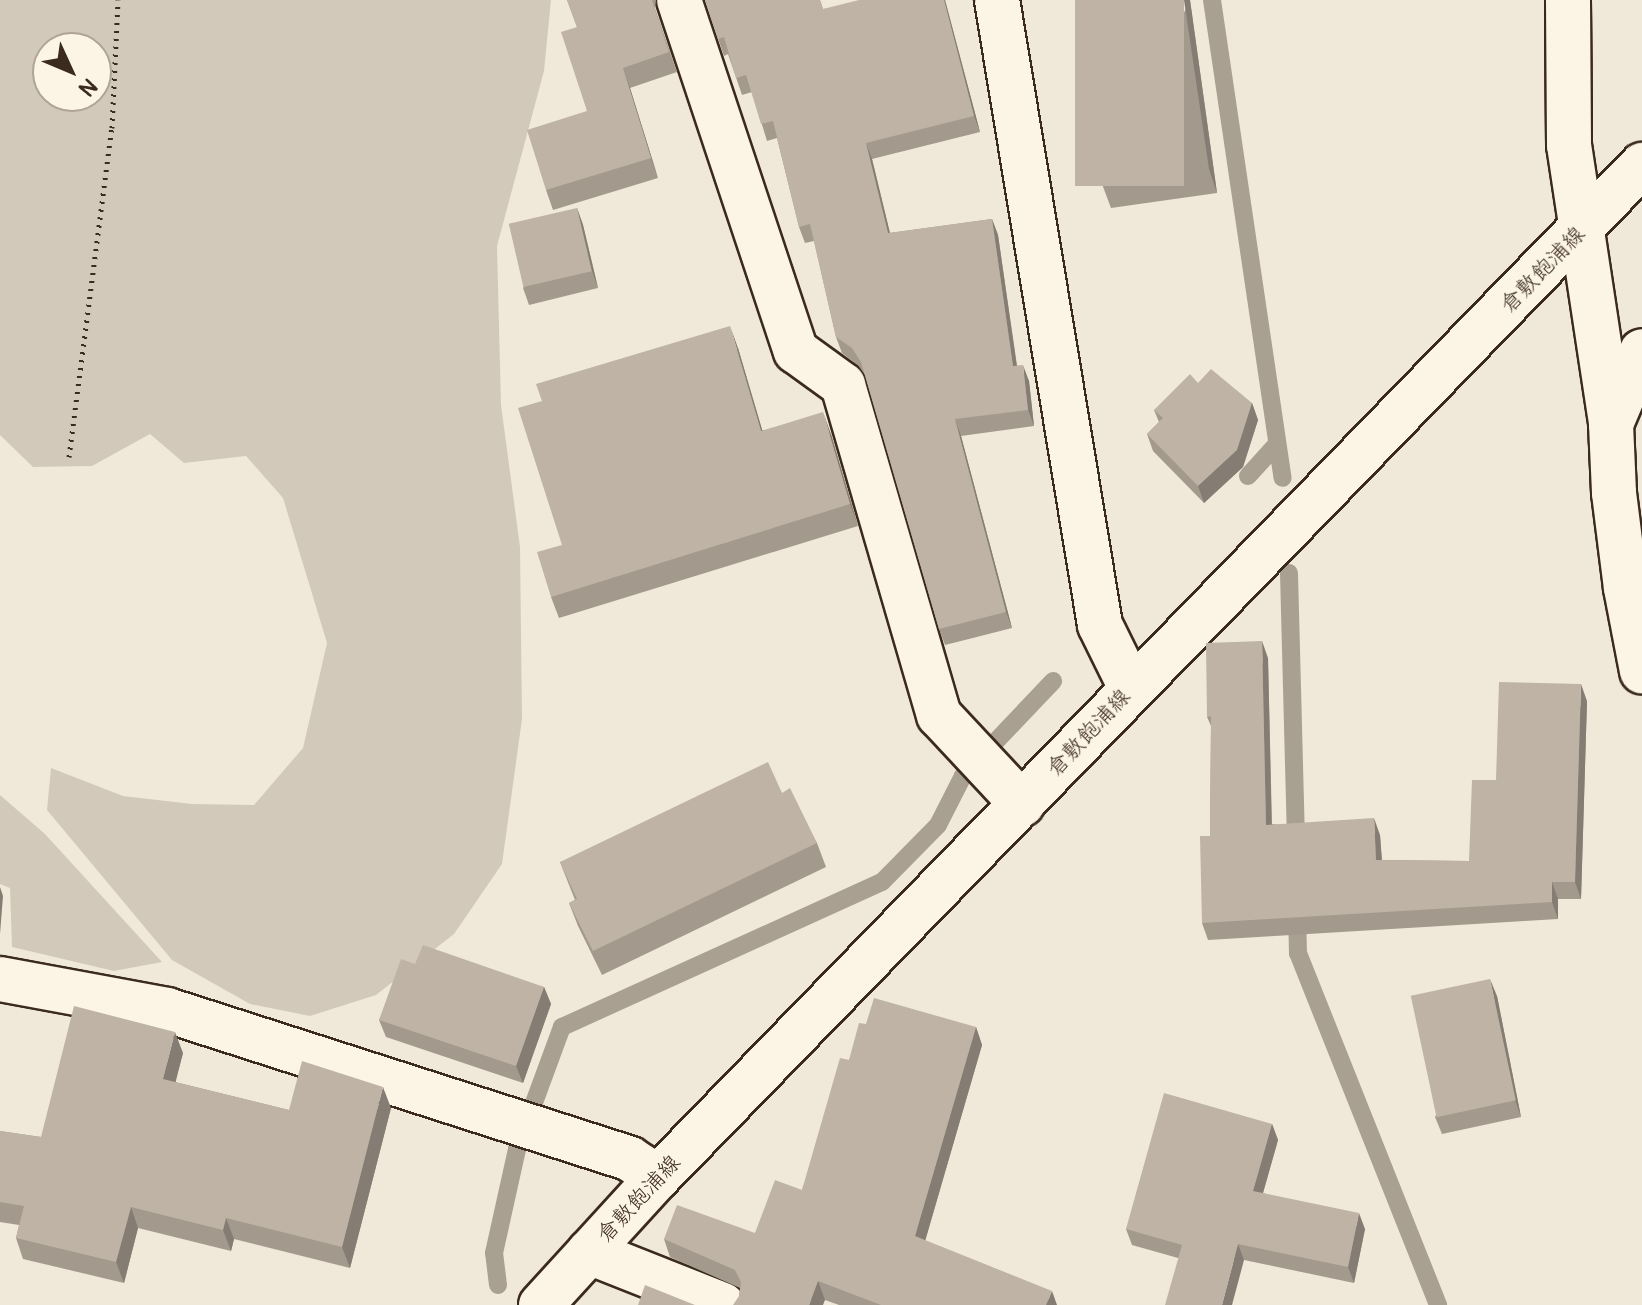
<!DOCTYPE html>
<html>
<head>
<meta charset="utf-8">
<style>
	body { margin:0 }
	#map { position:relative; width:1642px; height:1305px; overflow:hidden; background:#f0e9d9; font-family:Pangolin,"Klee One",sans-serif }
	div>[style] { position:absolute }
	.green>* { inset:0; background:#d2c9ba }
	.stream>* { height:18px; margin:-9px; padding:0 9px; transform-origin:9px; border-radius:9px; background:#aaa091 }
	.path>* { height:5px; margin-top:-2.5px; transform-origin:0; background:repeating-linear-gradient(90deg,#3b2a1e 0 2px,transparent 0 8px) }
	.roads { filter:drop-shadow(2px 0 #3b2a1e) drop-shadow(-2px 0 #3b2a1e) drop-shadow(0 2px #3b2a1e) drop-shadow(0 -2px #3b2a1e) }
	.street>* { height:44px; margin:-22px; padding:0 22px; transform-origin:22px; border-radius:22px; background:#fcf5e5 }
	.primary>* { height:44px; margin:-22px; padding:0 22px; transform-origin:22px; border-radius:22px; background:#fcf5e5 }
	.wall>* { inset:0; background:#a39a8d }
	.shaded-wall>* { inset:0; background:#857d73 }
	.building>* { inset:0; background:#beb3a4; transform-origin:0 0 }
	span { translate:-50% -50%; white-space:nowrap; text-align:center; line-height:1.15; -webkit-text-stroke:6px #fcf5e5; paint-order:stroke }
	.street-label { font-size:22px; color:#3b2a1e }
	.north { position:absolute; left:32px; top:32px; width:80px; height:80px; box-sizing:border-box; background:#fcf5e5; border:2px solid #afa495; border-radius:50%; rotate:134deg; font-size:22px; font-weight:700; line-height:32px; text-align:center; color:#3b2a1e }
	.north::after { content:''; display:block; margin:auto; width:28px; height:36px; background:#3b2a1e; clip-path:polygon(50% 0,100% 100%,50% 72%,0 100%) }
</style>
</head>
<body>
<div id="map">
	<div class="green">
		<div style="clip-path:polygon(evenodd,0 0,551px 0,544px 71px,497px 246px,501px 405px,520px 547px,522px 719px,502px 864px,454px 934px,376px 995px,310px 1016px,250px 1004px,172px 960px,47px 810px,51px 768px,123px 796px,192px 804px,254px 805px,303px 748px,327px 643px,283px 498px,246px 456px,184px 463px,150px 434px,92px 466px,33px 467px,0 435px,0 0,48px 48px,96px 48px,96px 96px,48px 96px,48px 48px)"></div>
		<div style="clip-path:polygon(0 795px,45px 834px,162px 962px,114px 971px,12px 947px,10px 888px,0 884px)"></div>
	</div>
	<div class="stream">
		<div style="left:1212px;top:0;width:483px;rotate:81.6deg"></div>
		<div style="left:1248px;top:476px;width:43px;rotate:-47.8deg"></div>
		<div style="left:1289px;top:573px;width:272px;rotate:88.5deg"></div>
		<div style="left:1297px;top:910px;width:43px;rotate:88.7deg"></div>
		<div style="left:1298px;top:953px;width:379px;rotate:68.3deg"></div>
		<div style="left:498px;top:1285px;width:32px;rotate:-97deg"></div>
		<div style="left:494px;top:1253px;width:107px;rotate:-77.5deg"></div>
		<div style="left:517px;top:1149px;width:130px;rotate:-69.8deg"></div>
		<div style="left:562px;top:1027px;width:351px;rotate:-24.4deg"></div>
		<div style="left:882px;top:882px;width:80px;rotate:-45.5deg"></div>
		<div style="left:938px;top:825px;width:55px;rotate:-63deg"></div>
		<div style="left:963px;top:776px;width:131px;rotate:-46.5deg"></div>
	</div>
	<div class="path">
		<div style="left:69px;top:457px;width:332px;rotate:-82.6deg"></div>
		<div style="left:112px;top:128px;width:128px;rotate:-87.3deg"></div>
	</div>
	<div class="roads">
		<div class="street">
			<div style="left:679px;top:0;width:370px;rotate:71.6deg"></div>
			<div style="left:796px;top:351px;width:58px;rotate:35.9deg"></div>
			<div style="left:843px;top:385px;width:344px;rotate:73.8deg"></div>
			<div style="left:939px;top:715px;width:122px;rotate:47deg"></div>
			<div style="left:997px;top:0;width:633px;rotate:80.64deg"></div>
			<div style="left:1100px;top:625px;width:70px;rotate:63.8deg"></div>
			<div style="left:1568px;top:0;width:145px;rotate:89.6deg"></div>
			<div style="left:1569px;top:145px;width:282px;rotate:81.4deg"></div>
			<div style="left:1611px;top:424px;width:69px;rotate:87.5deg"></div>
			<div style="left:1614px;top:493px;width:96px;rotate:82.8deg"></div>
			<div style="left:1626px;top:588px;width:85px;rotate:79.1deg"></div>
			<div style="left:1611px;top:424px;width:79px;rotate:-67deg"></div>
			<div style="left:0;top:979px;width:170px;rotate:10.5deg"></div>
			<div style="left:167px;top:1010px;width:486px;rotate:17.8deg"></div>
			<div style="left:630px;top:1159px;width:33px;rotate:33deg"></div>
			<div style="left:589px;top:1252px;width:144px;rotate:21.6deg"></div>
		</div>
		<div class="primary">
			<div style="left:541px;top:1305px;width:173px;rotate:-47.6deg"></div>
			<div style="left:658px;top:1177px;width:1412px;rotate:-45.8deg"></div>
		</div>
	</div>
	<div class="wall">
		<div style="clip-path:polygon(567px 0,656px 0,655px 8px,677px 72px,630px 88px,658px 178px,553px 210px,546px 190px,587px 111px,577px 27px)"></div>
		<div style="clip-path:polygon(705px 0,820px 0,823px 9px,945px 0,980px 132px,872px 159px,890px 233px,992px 219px,998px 235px,1017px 365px,1029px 381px,1034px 426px,961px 436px,1012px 628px,945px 645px,939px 629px,865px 375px,858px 365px,842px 353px,836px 337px,814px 241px,805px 243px,799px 227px,777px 138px,767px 141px,752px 92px,742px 95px,728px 54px,724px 56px)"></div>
		<div style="clip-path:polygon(1190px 0,1217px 193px,1111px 208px,1102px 184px)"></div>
		<div style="clip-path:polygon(577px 208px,583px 225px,598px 288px,529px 305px,523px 288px)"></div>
		<div style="clip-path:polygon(738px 348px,762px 430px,831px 434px,858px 526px,559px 618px,551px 597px)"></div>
		<div style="clip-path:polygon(1198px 383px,1252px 403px,1258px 420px,1243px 467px,1204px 503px,1153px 451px,1147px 434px,1159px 422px,1154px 410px)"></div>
		<div style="clip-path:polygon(1268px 658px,1272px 824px,1380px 835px,1382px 860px,1469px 861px,1496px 780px,1587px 701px,1581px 899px,1558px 899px,1558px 919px,1208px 940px,1202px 923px,1210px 836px,1211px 726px,1207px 717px)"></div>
		<div style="clip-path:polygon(782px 793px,817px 843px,826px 867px,602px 975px,578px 926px,569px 903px,575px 900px,560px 862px)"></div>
		<div style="clip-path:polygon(415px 964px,544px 987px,551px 1004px,523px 1083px,386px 1037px,379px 1020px)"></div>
		<div style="clip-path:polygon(1497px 996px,1521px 1117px,1442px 1134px,1435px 1117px)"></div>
		<div style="clip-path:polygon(866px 1024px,976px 1027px,982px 1045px,925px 1241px,1057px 1305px,839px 1305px,825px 1300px,739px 1296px,740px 1288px,670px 1257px,664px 1239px,755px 1233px,802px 1190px,849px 1060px)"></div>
		<div style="clip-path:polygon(183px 1053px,175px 1082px,289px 1110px,391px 1108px,350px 1268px,234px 1239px,231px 1251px,138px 1228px,124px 1283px,23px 1259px,16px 1238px,19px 1225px,0 1222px,0 1131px,41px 1137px)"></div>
		<div style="clip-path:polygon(1272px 1124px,1278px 1140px,1263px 1193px,1365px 1229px,1354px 1283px,1244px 1260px,1178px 1258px,1132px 1245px,1126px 1229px)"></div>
	</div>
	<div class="shaded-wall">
		<div style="clip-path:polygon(944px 0,945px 0,980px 132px,974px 116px)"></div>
		<div style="clip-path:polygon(1184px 0,1190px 0,1217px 193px,1209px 169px)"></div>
		<div style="clip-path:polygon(623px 68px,630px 88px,658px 178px,651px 158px)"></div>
		<div style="clip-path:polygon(866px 143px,872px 159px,894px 250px,888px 233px)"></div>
		<div style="clip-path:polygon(577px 208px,583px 225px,598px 288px,592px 271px)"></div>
		<div style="clip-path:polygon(992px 219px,998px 235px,1019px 382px,1013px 366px)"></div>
		<div style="clip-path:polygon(730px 326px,738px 348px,769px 453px,761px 431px)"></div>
		<div style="clip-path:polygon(1023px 365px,1029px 381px,1034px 426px,1028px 410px)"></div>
		<div style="clip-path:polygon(1252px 403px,1258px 420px,1243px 467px,1204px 503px,1198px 486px)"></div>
		<div style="clip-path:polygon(823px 412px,831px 434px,858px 526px,850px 504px)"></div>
		<div style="clip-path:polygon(955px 419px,961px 436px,1012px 628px,1006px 612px)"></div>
		<div style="clip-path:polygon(1262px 641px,1268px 658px,1272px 842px,1266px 825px)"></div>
		<div style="clip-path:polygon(1581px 684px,1587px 701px,1581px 899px,1575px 882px)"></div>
		<div style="clip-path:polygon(1374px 818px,1380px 835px,1383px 877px,1376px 860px)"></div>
		<div style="clip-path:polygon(1552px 882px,1558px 899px,1558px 919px,1552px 902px)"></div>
		<div style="clip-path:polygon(0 887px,3px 896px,0 934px)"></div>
		<div style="clip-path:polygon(1490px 979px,1497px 996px,1521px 1117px,1515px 1100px)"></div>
		<div style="clip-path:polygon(544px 987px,551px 1004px,523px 1083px,516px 1066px)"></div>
		<div style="clip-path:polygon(976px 1027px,982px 1045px,921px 1255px,915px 1236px)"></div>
		<div style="clip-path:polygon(175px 1032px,183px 1053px,171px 1100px,163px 1079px)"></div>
		<div style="clip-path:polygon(383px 1087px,391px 1108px,350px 1268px,342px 1247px)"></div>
		<div style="clip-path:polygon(1272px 1124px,1278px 1140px,1259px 1207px,1253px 1191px)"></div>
		<div style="clip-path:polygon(131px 1207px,138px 1228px,124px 1283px,116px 1262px)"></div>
		<div style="clip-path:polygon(1359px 1213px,1365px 1229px,1354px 1283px,1348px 1267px)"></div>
		<div style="clip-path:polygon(226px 1218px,234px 1239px,231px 1251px,223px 1230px)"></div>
		<div style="clip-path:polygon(1238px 1244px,1244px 1260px,1232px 1305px,1222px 1305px)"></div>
		<div style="clip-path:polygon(818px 1281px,825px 1300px,823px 1305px,809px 1305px)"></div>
		<div style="clip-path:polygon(1052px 1291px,1057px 1305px,1046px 1305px)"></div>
	</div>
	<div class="building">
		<div style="clip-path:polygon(567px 0,652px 0,669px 52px,623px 68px,651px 158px,546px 190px,527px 130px,587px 111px,561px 32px,577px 27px)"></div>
		<div style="clip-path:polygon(705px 0,820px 0,823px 9px,859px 0,944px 0,974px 116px,866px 143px,888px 233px,992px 219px,1013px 366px,1023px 365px,1028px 410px,955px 419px,1006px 612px,939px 629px,861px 362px,852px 348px,836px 337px,810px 224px,799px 227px,773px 121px,761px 124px,746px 75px,736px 78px,724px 37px,718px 39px)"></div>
		<div style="left:1075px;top:0;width:109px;height:186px"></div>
		<div style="left:577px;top:208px;width:65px;height:70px;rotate:77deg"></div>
		<div style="clip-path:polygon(730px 326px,761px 431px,823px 412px,850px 504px,551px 597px,537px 552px,562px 545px,518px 408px,542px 401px,536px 384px)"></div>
		<div style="clip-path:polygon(1211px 369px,1252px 403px,1237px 450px,1198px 486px,1147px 434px,1163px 418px,1154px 410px,1190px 374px,1198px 383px)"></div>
		<div style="clip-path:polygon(1262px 641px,1266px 825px,1374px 818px,1376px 860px,1469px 861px,1472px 780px,1496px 780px,1499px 682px,1581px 684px,1575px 882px,1552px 882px,1552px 902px,1202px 923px,1200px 836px,1210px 836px,1211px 716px,1207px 717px,1206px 643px)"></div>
		<div style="clip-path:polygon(768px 762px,782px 793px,790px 788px,817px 843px,593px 951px,569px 903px,577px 899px,560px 862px)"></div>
		<div style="clip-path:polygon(423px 945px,544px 987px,516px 1066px,379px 1020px,401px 959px,415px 964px)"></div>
		<div style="left:1490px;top:979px;width:124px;height:81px;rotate:78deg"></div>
		<div style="clip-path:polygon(874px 998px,976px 1027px,915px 1236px,1052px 1291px,1046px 1305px,881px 1305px,818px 1281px,809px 1305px,733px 1305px,739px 1296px,741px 1282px,735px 1270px,664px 1239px,677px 1205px,755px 1233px,775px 1180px,802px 1190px,840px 1058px,849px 1060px,859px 1023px,866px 1024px)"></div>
		<div style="clip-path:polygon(74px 1006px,175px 1032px,163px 1079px,289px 1110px,302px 1061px,383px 1087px,342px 1247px,226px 1218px,223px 1230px,131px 1207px,116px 1262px,16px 1238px,24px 1206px,0 1202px,0 1131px,41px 1137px)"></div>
		<div style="clip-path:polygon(1164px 1093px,1272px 1124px,1253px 1191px,1359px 1213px,1348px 1267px,1238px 1244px,1222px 1305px,1165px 1305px,1182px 1245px,1126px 1229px)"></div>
		<div style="clip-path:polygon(645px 1285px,695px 1305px,638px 1305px)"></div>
	</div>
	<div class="street-label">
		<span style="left:1543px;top:270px;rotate:-46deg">倉敷飽浦線</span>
		<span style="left:1089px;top:733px;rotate:-47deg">倉敷飽浦線</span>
		<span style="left:639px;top:1199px;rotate:-47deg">倉敷飽浦線</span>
	</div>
	<div class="north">N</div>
</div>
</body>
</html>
